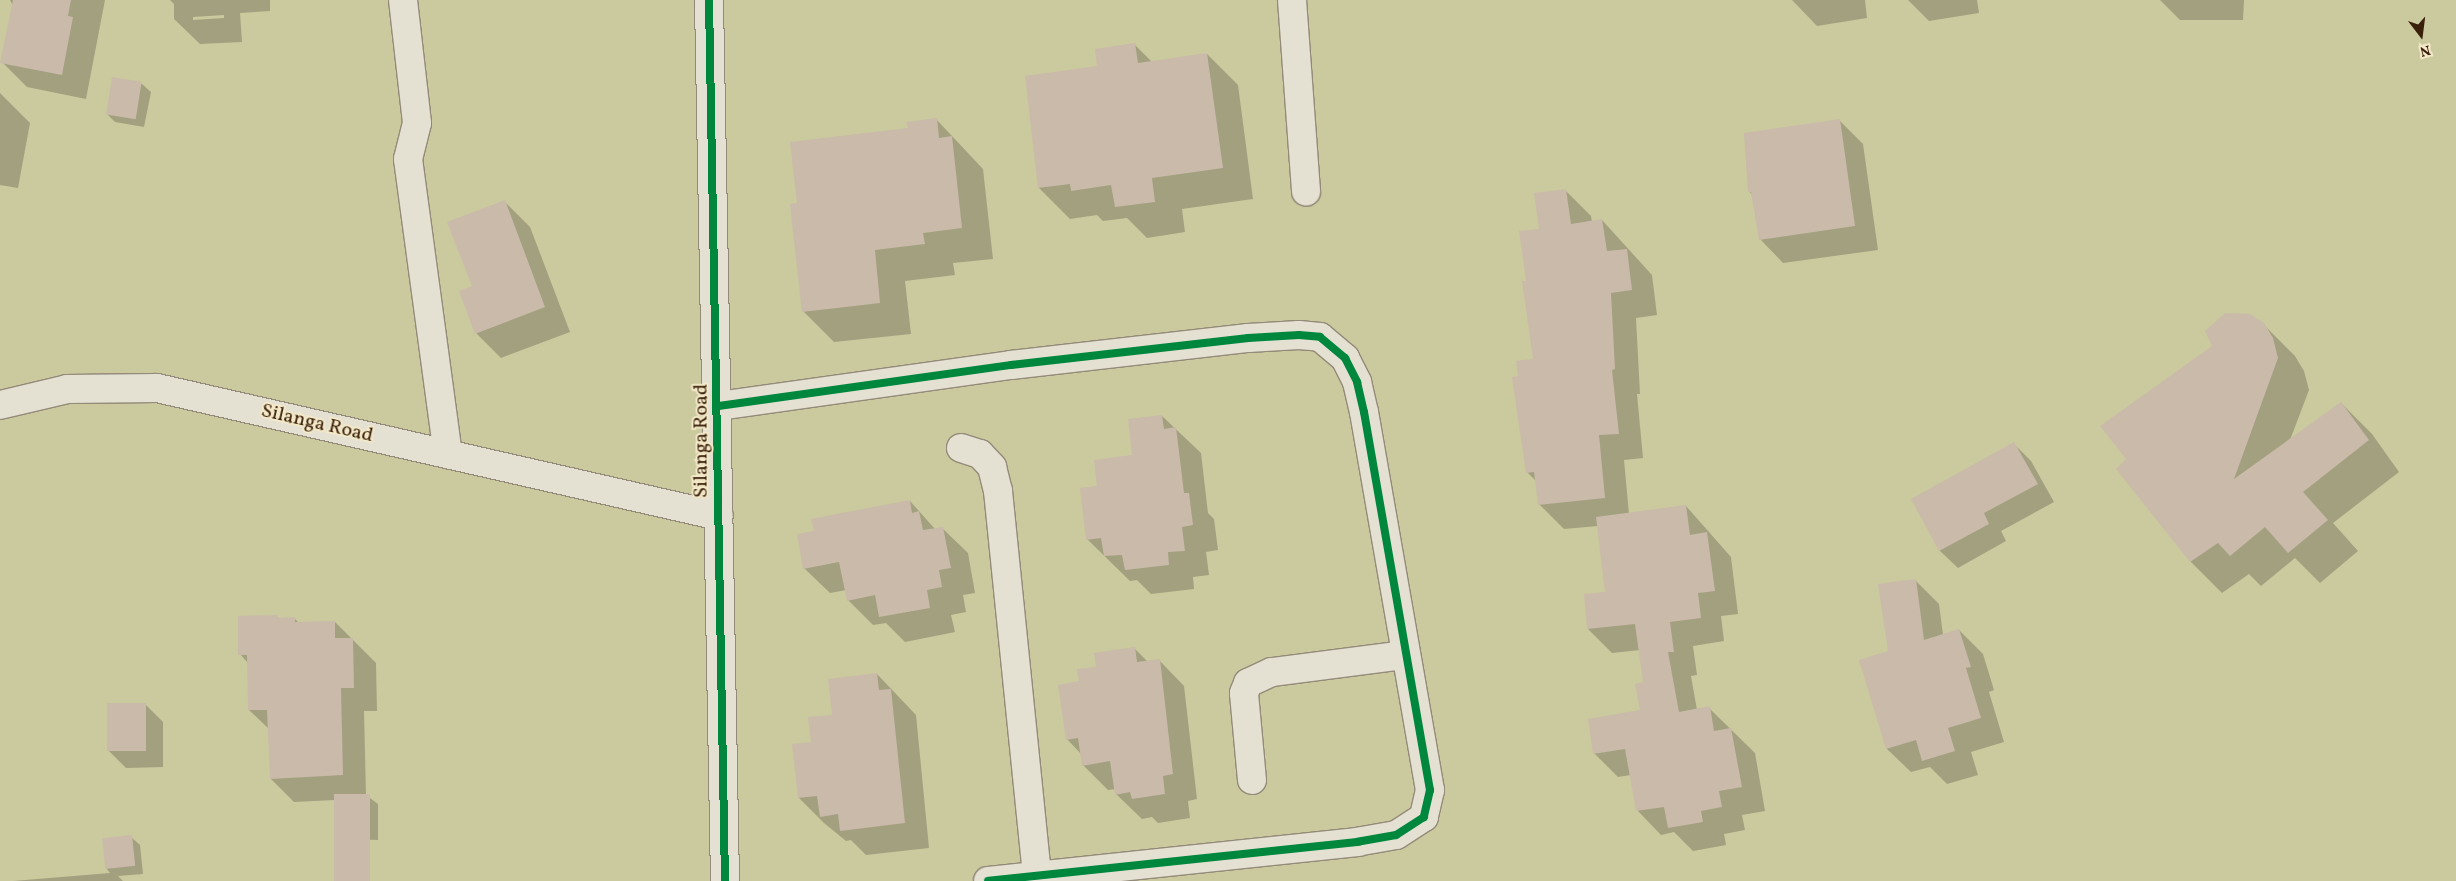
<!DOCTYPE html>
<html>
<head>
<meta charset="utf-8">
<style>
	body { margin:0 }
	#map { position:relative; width:2456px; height:881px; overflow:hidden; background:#ded5ba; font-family:Vollkorn,serif }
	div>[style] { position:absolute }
	.green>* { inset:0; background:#cbc99e; transform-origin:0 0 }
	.shadow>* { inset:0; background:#0003 }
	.building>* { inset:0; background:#cabaaa; transform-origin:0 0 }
	.roads { filter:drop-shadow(1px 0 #938a79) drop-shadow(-1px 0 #938a79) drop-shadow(0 1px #938a79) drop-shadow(0 -1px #938a79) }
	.street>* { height:28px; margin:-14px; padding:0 14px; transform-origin:14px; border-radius:14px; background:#e4e0d2 }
	.cycleway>* { height:8px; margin:-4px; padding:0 4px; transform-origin:4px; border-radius:4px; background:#00873e }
	span { translate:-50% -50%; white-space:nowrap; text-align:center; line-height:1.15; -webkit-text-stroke:4px #f3e9c8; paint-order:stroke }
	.street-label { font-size:20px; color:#3a1f0a }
	.north { position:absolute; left:2396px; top:10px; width:50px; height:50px; -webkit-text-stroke:4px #f3e9c8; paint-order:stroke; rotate:165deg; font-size:14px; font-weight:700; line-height:20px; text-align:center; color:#3a1f0a }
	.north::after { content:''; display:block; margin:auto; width:18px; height:22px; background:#3a1f0a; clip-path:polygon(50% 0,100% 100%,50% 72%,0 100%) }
</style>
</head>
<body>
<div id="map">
	<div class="green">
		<div style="left:0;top:0;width:2456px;height:881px"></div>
	</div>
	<div class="shadow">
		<div style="clip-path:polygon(10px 0,105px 0,86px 99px,27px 87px,2px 62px,13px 6px)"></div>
		<div style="clip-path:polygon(evenodd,270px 0,270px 11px,240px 13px,242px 42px,200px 44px,174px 19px,174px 4px,170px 0,270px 0,224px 15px,224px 18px,193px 20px,193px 17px,224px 15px)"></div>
		<div style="clip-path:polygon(1865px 0,1867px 18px,1817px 26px,1792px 0)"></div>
		<div style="clip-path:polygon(1908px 0,1977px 0,1979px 13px,1929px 21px)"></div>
		<div style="clip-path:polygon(2160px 0,2244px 0,2243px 20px,2180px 20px)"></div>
		<div style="clip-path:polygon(1134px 44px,1152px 62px,1207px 54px,1238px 85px,1253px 199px,1182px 209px,1185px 232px,1147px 238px,1127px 218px,1103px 221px,1097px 215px,1070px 219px,1039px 188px,1099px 67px)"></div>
		<div style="clip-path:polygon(113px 79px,142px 84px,151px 92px,144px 127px,115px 122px,107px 114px)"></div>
		<div style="clip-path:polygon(0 93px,30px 123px,18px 188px,0 185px)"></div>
		<div style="clip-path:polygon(936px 119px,983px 169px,993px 259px,953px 263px,955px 275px,905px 281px,911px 334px,834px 342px,803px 311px,798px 204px,909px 129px)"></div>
		<div style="clip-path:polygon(1840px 121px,1863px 144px,1878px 250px,1783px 263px,1760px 239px,1753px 196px,1749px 191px)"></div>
		<div style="clip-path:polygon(1566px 191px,1591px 216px,1592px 222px,1602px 220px,1652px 275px,1657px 315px,1636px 318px,1640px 394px,1637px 394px,1643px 458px,1624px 460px,1629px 514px,1686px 506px,1731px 557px,1738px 614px,1721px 616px,1724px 641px,1693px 646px,1697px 675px,1691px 676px,1697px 710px,1709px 708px,1755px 753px,1765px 811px,1742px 815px,1745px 830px,1724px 834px,1726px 845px,1693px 851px,1674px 832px,1661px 835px,1638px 811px,1631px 775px,1618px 777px,1594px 753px,1641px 711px,1644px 683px,1640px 650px,1612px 653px,1588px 629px,1607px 593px,1598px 526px,1564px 529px,1539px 504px,1537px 482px,1527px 472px,1519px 378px,1535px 361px,1527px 282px,1540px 230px)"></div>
		<div style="clip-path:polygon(505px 202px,530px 227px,570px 332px,501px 358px,476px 333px,473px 287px)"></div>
		<div style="clip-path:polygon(2263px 324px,2295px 356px,2304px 371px,2309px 390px,2290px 440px,2341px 403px,2372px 434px,2399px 472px,2333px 523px,2358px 551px,2320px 583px,2295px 558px,2261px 586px,2249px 574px,2222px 593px,2191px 562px,2118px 469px)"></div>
		<div style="clip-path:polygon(1162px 416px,1201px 453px,1208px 513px,1214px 519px,1218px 550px,1206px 552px,1209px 575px,1193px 577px,1194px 589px,1151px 594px,1137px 580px,1130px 581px,1087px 539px,1099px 487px,1133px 456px)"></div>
		<div style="clip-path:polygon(2014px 444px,2031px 461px,2054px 502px,2001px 531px,2006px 541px,1958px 568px,1940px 551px,1912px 499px)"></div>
		<div style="clip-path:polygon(910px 501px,935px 529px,942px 528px,968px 553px,975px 593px,963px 595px,966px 612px,951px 615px,955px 632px,905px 642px,886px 623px,873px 625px,848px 600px,846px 590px,830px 593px,804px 568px,815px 532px)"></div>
		<div style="clip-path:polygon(1915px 580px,1939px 604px,1943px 635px,1959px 630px,1983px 654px,1994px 690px,1989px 692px,2004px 742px,1971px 752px,1978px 775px,1947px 784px,1930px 767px,1911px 772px,1887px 749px,1889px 652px)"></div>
		<div style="clip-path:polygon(276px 616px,279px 619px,295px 619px,299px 623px,335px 622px,376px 663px,377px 711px,364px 711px,366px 795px,378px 804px,378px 840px,344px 839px,335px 800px,294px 802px,271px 779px,269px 729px,249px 710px,248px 663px,240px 654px)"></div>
		<div style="clip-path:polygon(1134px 648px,1148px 662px,1159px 660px,1184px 686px,1197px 799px,1188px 801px,1190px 818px,1158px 823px,1152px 817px,1142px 819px,1116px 794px,1116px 789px,1108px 790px,1083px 765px,1081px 754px,1067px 739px,1080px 682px,1098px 668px)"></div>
		<div style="clip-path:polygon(877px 674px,916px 715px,929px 848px,866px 855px,851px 840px,846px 841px,824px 823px,799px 798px,812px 743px,833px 716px)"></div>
		<div style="clip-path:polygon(146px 705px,163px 722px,163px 767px,126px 768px,108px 750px)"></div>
		<div style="clip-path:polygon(131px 837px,140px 845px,143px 874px,118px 876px,123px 881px,13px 881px,110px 873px,106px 868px)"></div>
	</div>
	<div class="building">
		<div style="clip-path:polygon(13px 0,71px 0,68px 16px,73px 17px,62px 75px,0 63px)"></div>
		<div style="clip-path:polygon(1135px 43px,1138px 63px,1207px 53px,1223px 168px,1152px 178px,1155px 202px,1115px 207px,1111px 185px,1071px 191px,1070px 184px,1038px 188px,1025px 76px,1097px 66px,1095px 49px)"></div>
		<div style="left:112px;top:77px;width:30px;height:38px;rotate:9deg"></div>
		<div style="clip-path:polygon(937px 118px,939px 138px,952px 136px,962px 228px,923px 233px,925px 244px,875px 250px,880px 303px,802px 312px,790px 204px,797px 203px,790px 142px,908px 128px,906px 122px)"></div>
		<div style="clip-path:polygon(1840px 119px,1855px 226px,1759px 240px,1751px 192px,1748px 192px,1744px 133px)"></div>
		<div style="clip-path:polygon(1566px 189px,1571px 224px,1602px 219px,1607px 251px,1627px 249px,1632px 290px,1611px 293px,1615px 369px,1612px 370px,1619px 434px,1599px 435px,1605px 498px,1538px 505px,1534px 472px,1526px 473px,1512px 377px,1518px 376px,1516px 361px,1533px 359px,1522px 281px,1526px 281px,1519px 231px,1539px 229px,1534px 193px)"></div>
		<div style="clip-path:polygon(505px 200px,545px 307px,475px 334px,459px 291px,472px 286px,447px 222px)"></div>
		<div style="clip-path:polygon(2225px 313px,2250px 314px,2264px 323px,2273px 338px,2278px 358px,2234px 479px,2341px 402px,2369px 440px,2303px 492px,2328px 520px,2288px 553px,2265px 527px,2230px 556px,2218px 543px,2190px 562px,2116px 469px,2126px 459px,2100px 426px,2212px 346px,2205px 331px)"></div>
		<div style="clip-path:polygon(1162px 415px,1164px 429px,1176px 427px,1184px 493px,1189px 493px,1193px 525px,1182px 527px,1185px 551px,1168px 552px,1169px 565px,1125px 570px,1122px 555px,1104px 556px,1101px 538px,1086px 540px,1080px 488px,1097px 486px,1094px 460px,1132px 455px,1128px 419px)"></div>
		<div style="clip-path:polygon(2014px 442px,2038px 484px,1984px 513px,1989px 524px,1939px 551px,1911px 499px)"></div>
		<div style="clip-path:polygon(910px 500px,912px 513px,919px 511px,923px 530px,943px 527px,951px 568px,939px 570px,942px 587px,927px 590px,930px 608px,879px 617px,875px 595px,847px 601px,839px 562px,803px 569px,797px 534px,814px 531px,811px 519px)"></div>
		<div style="clip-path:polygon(1686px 505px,1690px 535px,1707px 532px,1715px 591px,1698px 593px,1701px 618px,1670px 622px,1674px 652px,1668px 652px,1679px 712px,1710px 706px,1714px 731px,1731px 728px,1742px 787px,1719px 791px,1722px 807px,1701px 811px,1703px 822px,1668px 828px,1664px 807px,1636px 811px,1625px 749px,1593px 754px,1588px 719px,1640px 710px,1635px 684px,1643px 682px,1635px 624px,1587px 629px,1584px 594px,1605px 592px,1596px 517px)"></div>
		<div style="clip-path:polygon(1916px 579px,1924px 640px,1959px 629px,1971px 667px,1966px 668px,1981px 718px,1948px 728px,1955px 751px,1922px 761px,1916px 740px,1886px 749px,1859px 660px,1888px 651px,1878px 584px)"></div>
		<div style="clip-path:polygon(277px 615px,277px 618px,295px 617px,295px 622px,335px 621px,335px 638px,353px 638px,354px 688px,341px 688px,343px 775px,270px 779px,267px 710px,248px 710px,247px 655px,238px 655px,238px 616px)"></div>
		<div style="clip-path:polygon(1135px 647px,1137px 662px,1160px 659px,1173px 774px,1163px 776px,1165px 794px,1132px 799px,1130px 792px,1115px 795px,1110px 761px,1082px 766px,1078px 738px,1066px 740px,1058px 685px,1079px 681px,1077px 669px,1096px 667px,1094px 653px)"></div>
		<div style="clip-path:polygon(877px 673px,879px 690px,891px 689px,905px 823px,840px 831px,838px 814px,820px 817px,817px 796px,798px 798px,792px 744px,811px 742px,808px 717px,832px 715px,828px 679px)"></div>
		<div style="left:107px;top:703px;width:39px;height:48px"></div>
		<div style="left:334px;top:794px;width:36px;height:87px"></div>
		<div style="left:132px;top:835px;width:31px;height:30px;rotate:84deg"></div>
	</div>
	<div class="roads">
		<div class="street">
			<div style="left:403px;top:0;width:124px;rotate:83.5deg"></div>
			<div style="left:417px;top:123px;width:37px;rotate:104deg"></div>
			<div style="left:408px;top:159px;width:298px;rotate:82.3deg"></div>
			<div style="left:709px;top:0;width:881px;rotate:88.96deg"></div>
			<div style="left:1292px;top:0;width:192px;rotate:85.8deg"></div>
			<div style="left:0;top:405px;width:69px;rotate:-13.4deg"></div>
			<div style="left:67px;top:389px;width:90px;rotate:-0.6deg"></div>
			<div style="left:157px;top:388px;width:576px;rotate:12.83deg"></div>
			<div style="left:719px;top:406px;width:295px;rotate:-8deg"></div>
			<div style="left:1011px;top:365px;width:239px;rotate:-6.5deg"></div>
			<div style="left:1248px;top:338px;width:51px;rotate:-3.4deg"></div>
			<div style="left:1299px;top:335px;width:21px;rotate:5deg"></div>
			<div style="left:1320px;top:337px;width:33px;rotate:40deg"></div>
			<div style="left:1345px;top:358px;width:27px;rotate:63deg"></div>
			<div style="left:1357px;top:382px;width:31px;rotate:77deg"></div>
			<div style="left:1364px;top:412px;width:384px;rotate:80.1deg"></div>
			<div style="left:1430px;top:790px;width:28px;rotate:103deg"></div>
			<div style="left:1424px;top:817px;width:33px;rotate:147deg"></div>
			<div style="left:1396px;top:835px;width:39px;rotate:170deg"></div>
			<div style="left:1358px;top:842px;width:372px;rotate:174deg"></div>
			<div style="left:961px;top:448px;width:20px;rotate:18deg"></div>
			<div style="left:980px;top:454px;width:18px;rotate:47deg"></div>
			<div style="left:992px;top:467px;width:25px;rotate:76deg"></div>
			<div style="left:998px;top:491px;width:386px;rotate:84.2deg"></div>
			<div style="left:1252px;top:780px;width:87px;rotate:-95.3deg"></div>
			<div style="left:1244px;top:693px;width:11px;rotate:-68deg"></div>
			<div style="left:1248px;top:683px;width:26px;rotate:-25deg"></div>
			<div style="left:1272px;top:672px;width:134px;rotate:-7.3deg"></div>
		</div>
	</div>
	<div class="cycleway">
		<div style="left:709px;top:0;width:881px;rotate:88.96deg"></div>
		<div style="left:719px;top:406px;width:295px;rotate:-8deg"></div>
		<div style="left:1011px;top:365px;width:239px;rotate:-6.5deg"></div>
		<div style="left:1248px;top:338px;width:51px;rotate:-3.4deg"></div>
		<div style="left:1299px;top:335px;width:21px;rotate:5deg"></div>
		<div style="left:1320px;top:337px;width:33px;rotate:40deg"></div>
		<div style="left:1345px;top:358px;width:27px;rotate:63deg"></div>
		<div style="left:1357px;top:382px;width:31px;rotate:77deg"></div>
		<div style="left:1364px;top:412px;width:384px;rotate:80.1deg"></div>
		<div style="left:1430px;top:790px;width:28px;rotate:103deg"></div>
		<div style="left:1424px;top:817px;width:33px;rotate:147deg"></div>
		<div style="left:1396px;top:835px;width:39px;rotate:170deg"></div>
		<div style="left:1358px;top:842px;width:372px;rotate:174deg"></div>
	</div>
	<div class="street-label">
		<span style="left:317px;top:424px;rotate:13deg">Silanga Road</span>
		<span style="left:702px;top:441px;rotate:-90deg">Silanga Road</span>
	</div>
	<div class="north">N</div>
</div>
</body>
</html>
